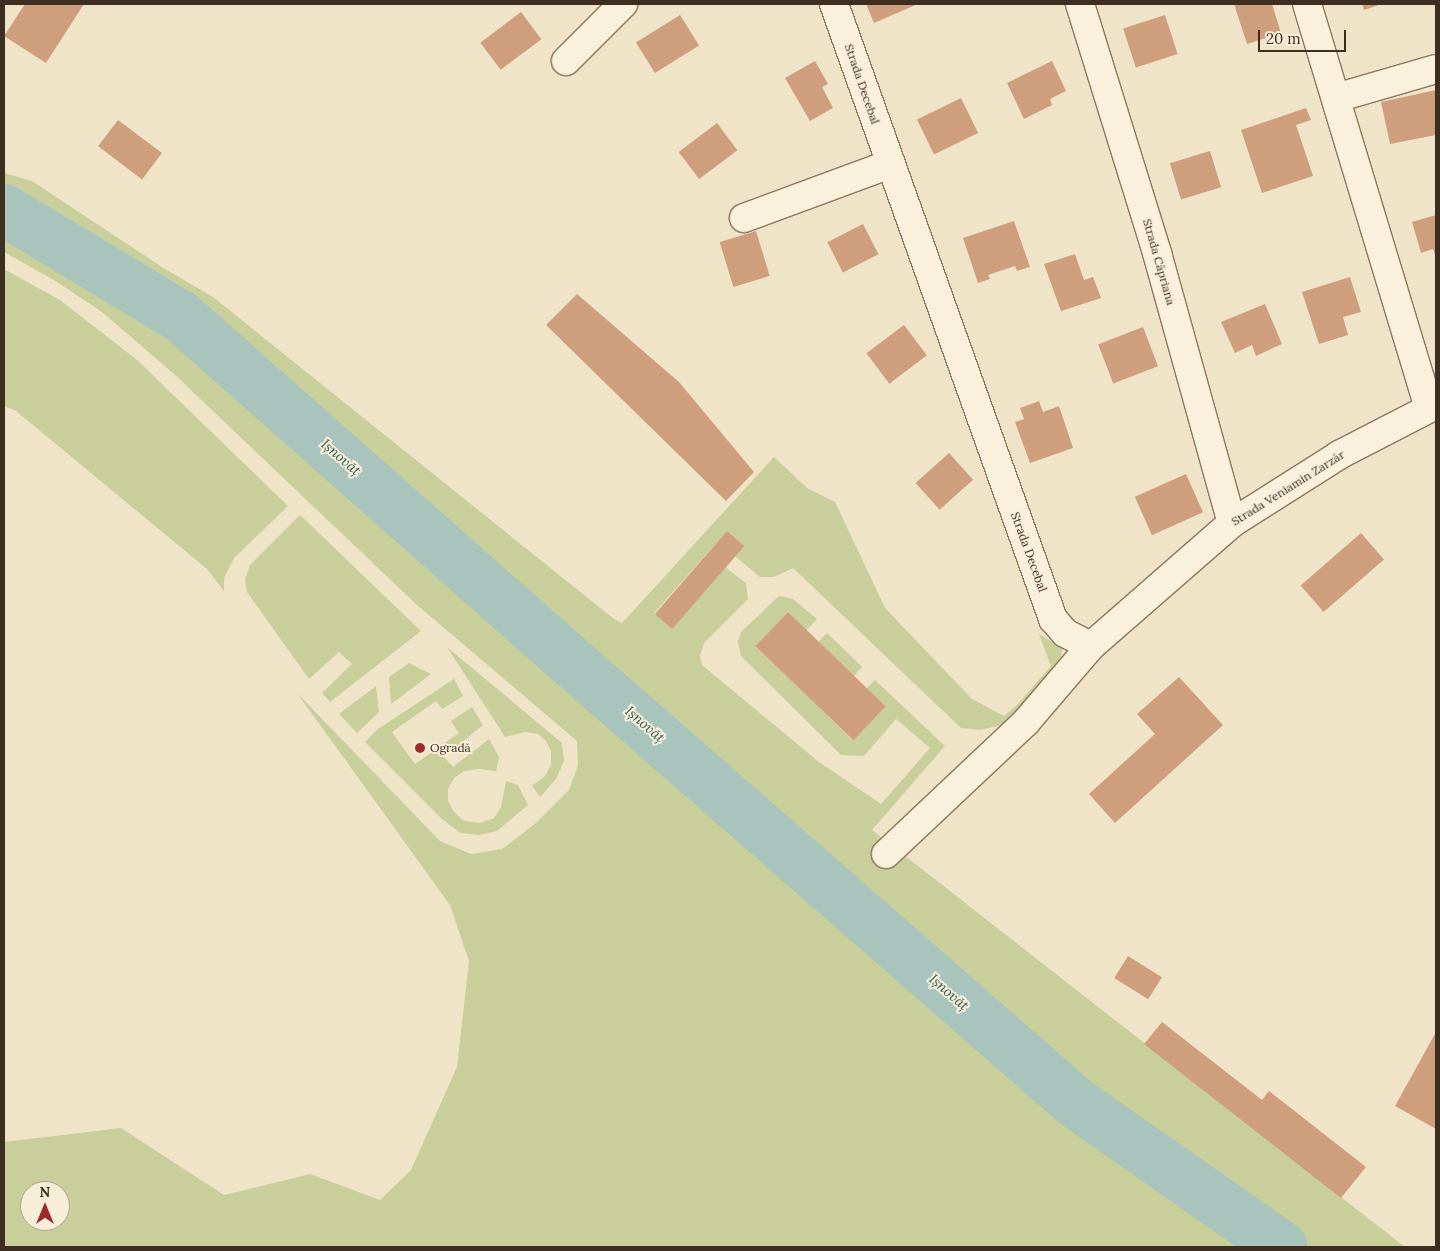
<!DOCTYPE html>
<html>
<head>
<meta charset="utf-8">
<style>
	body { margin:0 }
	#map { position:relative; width:1440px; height:1251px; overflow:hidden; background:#f0e4c8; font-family:Lora,serif }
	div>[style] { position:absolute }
	.green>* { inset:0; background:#c9cf9b; transform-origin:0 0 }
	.river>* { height:52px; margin:-26px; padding:0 26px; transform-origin:26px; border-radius:26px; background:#a9c4bc }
	.building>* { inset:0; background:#cf9f7d; transform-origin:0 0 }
	.roads { filter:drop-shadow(1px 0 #8d765c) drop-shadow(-1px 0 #8d765c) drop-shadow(0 1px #8d765c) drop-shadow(0 -1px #8d765c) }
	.minor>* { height:28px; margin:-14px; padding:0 14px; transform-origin:14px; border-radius:14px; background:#faf1dc }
	.dots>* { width:14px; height:14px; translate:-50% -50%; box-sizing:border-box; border:2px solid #f7eed8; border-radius:50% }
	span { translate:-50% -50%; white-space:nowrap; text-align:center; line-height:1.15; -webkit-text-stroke:4px #f7eed8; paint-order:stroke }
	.street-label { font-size:12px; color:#3d2e20 }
	.poi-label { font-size:12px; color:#3d2e20 }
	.left { translate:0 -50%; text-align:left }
	.water-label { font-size:14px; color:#2f5d5a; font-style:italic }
	.frame { position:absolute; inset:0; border:5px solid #3d2e20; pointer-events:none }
	.north { position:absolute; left:20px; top:1181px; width:50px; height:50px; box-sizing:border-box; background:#f7eed8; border:1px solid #ada18e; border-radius:50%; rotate:0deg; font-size:14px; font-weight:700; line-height:20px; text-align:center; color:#3d2e20 }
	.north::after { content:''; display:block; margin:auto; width:18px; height:22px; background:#9e2a2b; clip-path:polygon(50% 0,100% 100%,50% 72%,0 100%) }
	.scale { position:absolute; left:1258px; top:30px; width:88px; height:22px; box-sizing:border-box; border:2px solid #3d2e20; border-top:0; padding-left:6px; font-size:15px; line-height:18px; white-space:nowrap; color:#3d2e20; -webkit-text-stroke:4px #f7eed8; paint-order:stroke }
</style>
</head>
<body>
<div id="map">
	<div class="green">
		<div style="clip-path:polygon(evenodd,4px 173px,32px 181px,165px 269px,213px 297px,614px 619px,622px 623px,774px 457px,807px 488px,835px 502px,885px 608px,972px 699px,1004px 716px,1018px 704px,1051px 666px,1039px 634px,1062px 648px,1061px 661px,1006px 724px,980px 730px,961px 728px,793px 568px,774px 577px,760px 577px,735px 556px,744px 546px,727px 531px,654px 613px,671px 627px,725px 567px,746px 583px,748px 599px,704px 643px,700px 656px,702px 665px,819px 762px,881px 804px,930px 748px,896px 719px,864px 756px,841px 755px,741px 656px,738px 642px,741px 632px,779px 596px,793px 599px,817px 619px,806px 631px,788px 612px,756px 645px,852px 740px,885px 708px,866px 689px,875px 680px,945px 746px,872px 830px,1405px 1247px,4px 1247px,4px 1142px,121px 1128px,224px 1195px,310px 1174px,380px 1200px,411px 1170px,457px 1067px,469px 961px,450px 905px,297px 693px,440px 841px,471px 854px,502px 849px,536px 823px,569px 790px,578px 765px,577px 741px,417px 605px,174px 374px,102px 312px,54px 280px,4px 252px,4px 173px,30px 1191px,60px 1191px,60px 1221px,30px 1221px,30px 1191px)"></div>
		<div style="clip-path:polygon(4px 269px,60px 300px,137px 360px,288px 506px,234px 558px,224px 578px,224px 591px,207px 569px,16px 411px,4px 406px)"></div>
		<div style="clip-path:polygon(300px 515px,421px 631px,330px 702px,322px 693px,352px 664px,339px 652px,309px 679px,247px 592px,245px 579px,250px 565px)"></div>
		<div style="left:827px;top:633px;width:49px;height:13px;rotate:44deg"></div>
		<div style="clip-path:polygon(447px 647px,562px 743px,564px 761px,556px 779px,540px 797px,532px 786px,545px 776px,551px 765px,551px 751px,546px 741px,538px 734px,525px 732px,505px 737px)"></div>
		<div style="clip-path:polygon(409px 663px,431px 674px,391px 704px,389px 677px)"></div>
		<div style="clip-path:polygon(454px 679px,463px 696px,442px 709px,436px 701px,392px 732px,415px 764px,459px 733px,451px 721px,472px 707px,483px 725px,444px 757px,453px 767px,489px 739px,499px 757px,496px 771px,478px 769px,464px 771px,454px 778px,448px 789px,448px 801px,454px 812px,464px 821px,480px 823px,494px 818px,501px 807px,506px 781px,518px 785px,528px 805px,497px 831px,479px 835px,460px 833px,441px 818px,365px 742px,378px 729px)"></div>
		<div style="clip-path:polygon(376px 686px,379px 712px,357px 733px,339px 714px)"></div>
	</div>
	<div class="river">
		<div style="left:4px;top:210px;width:205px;rotate:31.1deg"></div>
		<div style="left:180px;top:316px;width:516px;rotate:41.47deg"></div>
		<div style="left:567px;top:658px;width:676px;rotate:41.16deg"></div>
		<div style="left:1076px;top:1103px;width:251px;rotate:35deg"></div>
	</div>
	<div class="building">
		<div style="clip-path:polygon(25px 4px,84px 4px,46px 63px,4px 36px)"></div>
		<div style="clip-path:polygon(866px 4px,918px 4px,874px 23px)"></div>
		<div style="clip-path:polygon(1234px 4px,1272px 4px,1281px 33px,1247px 44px)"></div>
		<div style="clip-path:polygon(1362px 4px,1382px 4px,1364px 10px)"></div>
		<div style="left:521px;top:12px;width:34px;height:51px;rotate:53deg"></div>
		<div style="left:680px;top:15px;width:36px;height:52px;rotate:58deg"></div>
		<div style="left:1165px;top:15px;width:41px;height:44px;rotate:72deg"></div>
		<div style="clip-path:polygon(815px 61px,828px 84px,822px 87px,833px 108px,810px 121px,785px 78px)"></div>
		<div style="clip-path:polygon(1052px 61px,1066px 91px,1050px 99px,1052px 105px,1024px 119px,1007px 83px)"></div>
		<div style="clip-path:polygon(1436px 90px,1436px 135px,1390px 144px,1381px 102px)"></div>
		<div style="left:961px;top:98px;width:39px;height:49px;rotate:64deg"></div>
		<div style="clip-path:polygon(1306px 108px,1311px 120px,1296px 125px,1313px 176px,1262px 193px,1241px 130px)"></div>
		<div style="left:118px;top:120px;width:55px;height:33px;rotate:37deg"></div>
		<div style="left:717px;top:123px;width:34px;height:48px;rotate:53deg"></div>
		<div style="left:1210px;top:151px;width:38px;height:42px;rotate:73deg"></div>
		<div style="clip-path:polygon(1436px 215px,1436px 258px,1433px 249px,1421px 253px,1412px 222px)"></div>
		<div style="clip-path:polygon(1014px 221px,1030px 267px,1017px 271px,1015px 266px,988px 275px,990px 279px,978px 283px,963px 238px)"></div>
		<div style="left:863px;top:224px;width:34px;height:40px;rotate:63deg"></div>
		<div style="left:756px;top:231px;width:47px;height:38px;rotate:73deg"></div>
		<div style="clip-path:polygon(1075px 254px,1084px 280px,1093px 277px,1101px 298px,1061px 311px,1044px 264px)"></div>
		<div style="clip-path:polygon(1350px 277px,1361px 312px,1343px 317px,1348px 335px,1319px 344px,1302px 292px)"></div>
		<div style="clip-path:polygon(577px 294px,679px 382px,754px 472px,726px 501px,546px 325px)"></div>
		<div style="clip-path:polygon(1265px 304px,1282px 344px,1256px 356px,1252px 345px,1235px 353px,1221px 322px)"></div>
		<div style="left:904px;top:325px;width:38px;height:47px;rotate:53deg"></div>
		<div style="left:1143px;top:327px;width:42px;height:48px;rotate:69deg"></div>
		<div style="clip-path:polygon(1039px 401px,1043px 412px,1059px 406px,1073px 448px,1030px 463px,1015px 422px,1024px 419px,1020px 408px)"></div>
		<div style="left:949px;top:453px;width:36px;height:45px;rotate:48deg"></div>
		<div style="left:1186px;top:474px;width:42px;height:56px;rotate:66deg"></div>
		<div style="left:727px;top:531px;width:23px;height:110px;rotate:41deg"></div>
		<div style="left:1361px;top:533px;width:35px;height:80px;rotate:49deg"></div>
		<div style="left:788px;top:612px;width:136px;height:47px;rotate:44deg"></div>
		<div style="clip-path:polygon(1179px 677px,1223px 725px,1115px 823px,1089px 794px,1155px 734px,1137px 714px)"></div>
		<div style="left:1128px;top:956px;width:40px;height:26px;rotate:32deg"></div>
		<div style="clip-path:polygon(1162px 1022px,1262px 1100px,1269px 1091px,1366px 1167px,1341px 1198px,1144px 1044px)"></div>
		<div style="clip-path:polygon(1436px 1032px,1436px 1129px,1395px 1106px)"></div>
	</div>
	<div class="roads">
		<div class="minor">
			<div style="left:834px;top:4px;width:653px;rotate:70.4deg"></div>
			<div style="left:1053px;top:619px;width:18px;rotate:49deg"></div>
			<div style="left:1065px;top:633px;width:29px;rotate:27deg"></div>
			<div style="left:1080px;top:4px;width:261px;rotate:72.8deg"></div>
			<div style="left:1157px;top:253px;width:280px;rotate:74.5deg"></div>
			<div style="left:1307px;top:4px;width:422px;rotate:73.2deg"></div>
			<div style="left:566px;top:61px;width:81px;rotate:-45deg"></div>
			<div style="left:1336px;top:98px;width:104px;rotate:-16.2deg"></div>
			<div style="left:744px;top:218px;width:156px;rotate:-20.3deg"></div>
			<div style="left:886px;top:854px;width:192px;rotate:-43.3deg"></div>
			<div style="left:1026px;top:722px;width:100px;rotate:-49.5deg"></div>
			<div style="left:1091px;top:646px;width:187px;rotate:-41.1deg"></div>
			<div style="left:1232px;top:523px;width:127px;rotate:-32.4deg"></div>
			<div style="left:1339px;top:455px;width:109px;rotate:-27.3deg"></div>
		</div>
	</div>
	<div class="dots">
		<div style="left:420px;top:748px;background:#9e2a2b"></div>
	</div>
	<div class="street-label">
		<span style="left:862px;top:84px;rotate:71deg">Strada Decebal</span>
		<span style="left:1159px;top:262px;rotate:74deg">Strada Căpriana</span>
		<span style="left:1288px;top:488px;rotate:-32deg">Strada Veniamin Zarzăr</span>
		<span style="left:1029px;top:552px;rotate:70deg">Strada Decebal</span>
	</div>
	<div class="poi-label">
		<span class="left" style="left:430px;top:748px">Ogradă</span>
	</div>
	<div class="water-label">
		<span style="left:341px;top:457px;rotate:41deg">Ișnovăț</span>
		<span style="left:645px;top:724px;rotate:41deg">Ișnovăț</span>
		<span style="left:949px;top:992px;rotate:41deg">Ișnovăț</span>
	</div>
	<div class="frame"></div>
	<div class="north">N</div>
	<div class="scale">20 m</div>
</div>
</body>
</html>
